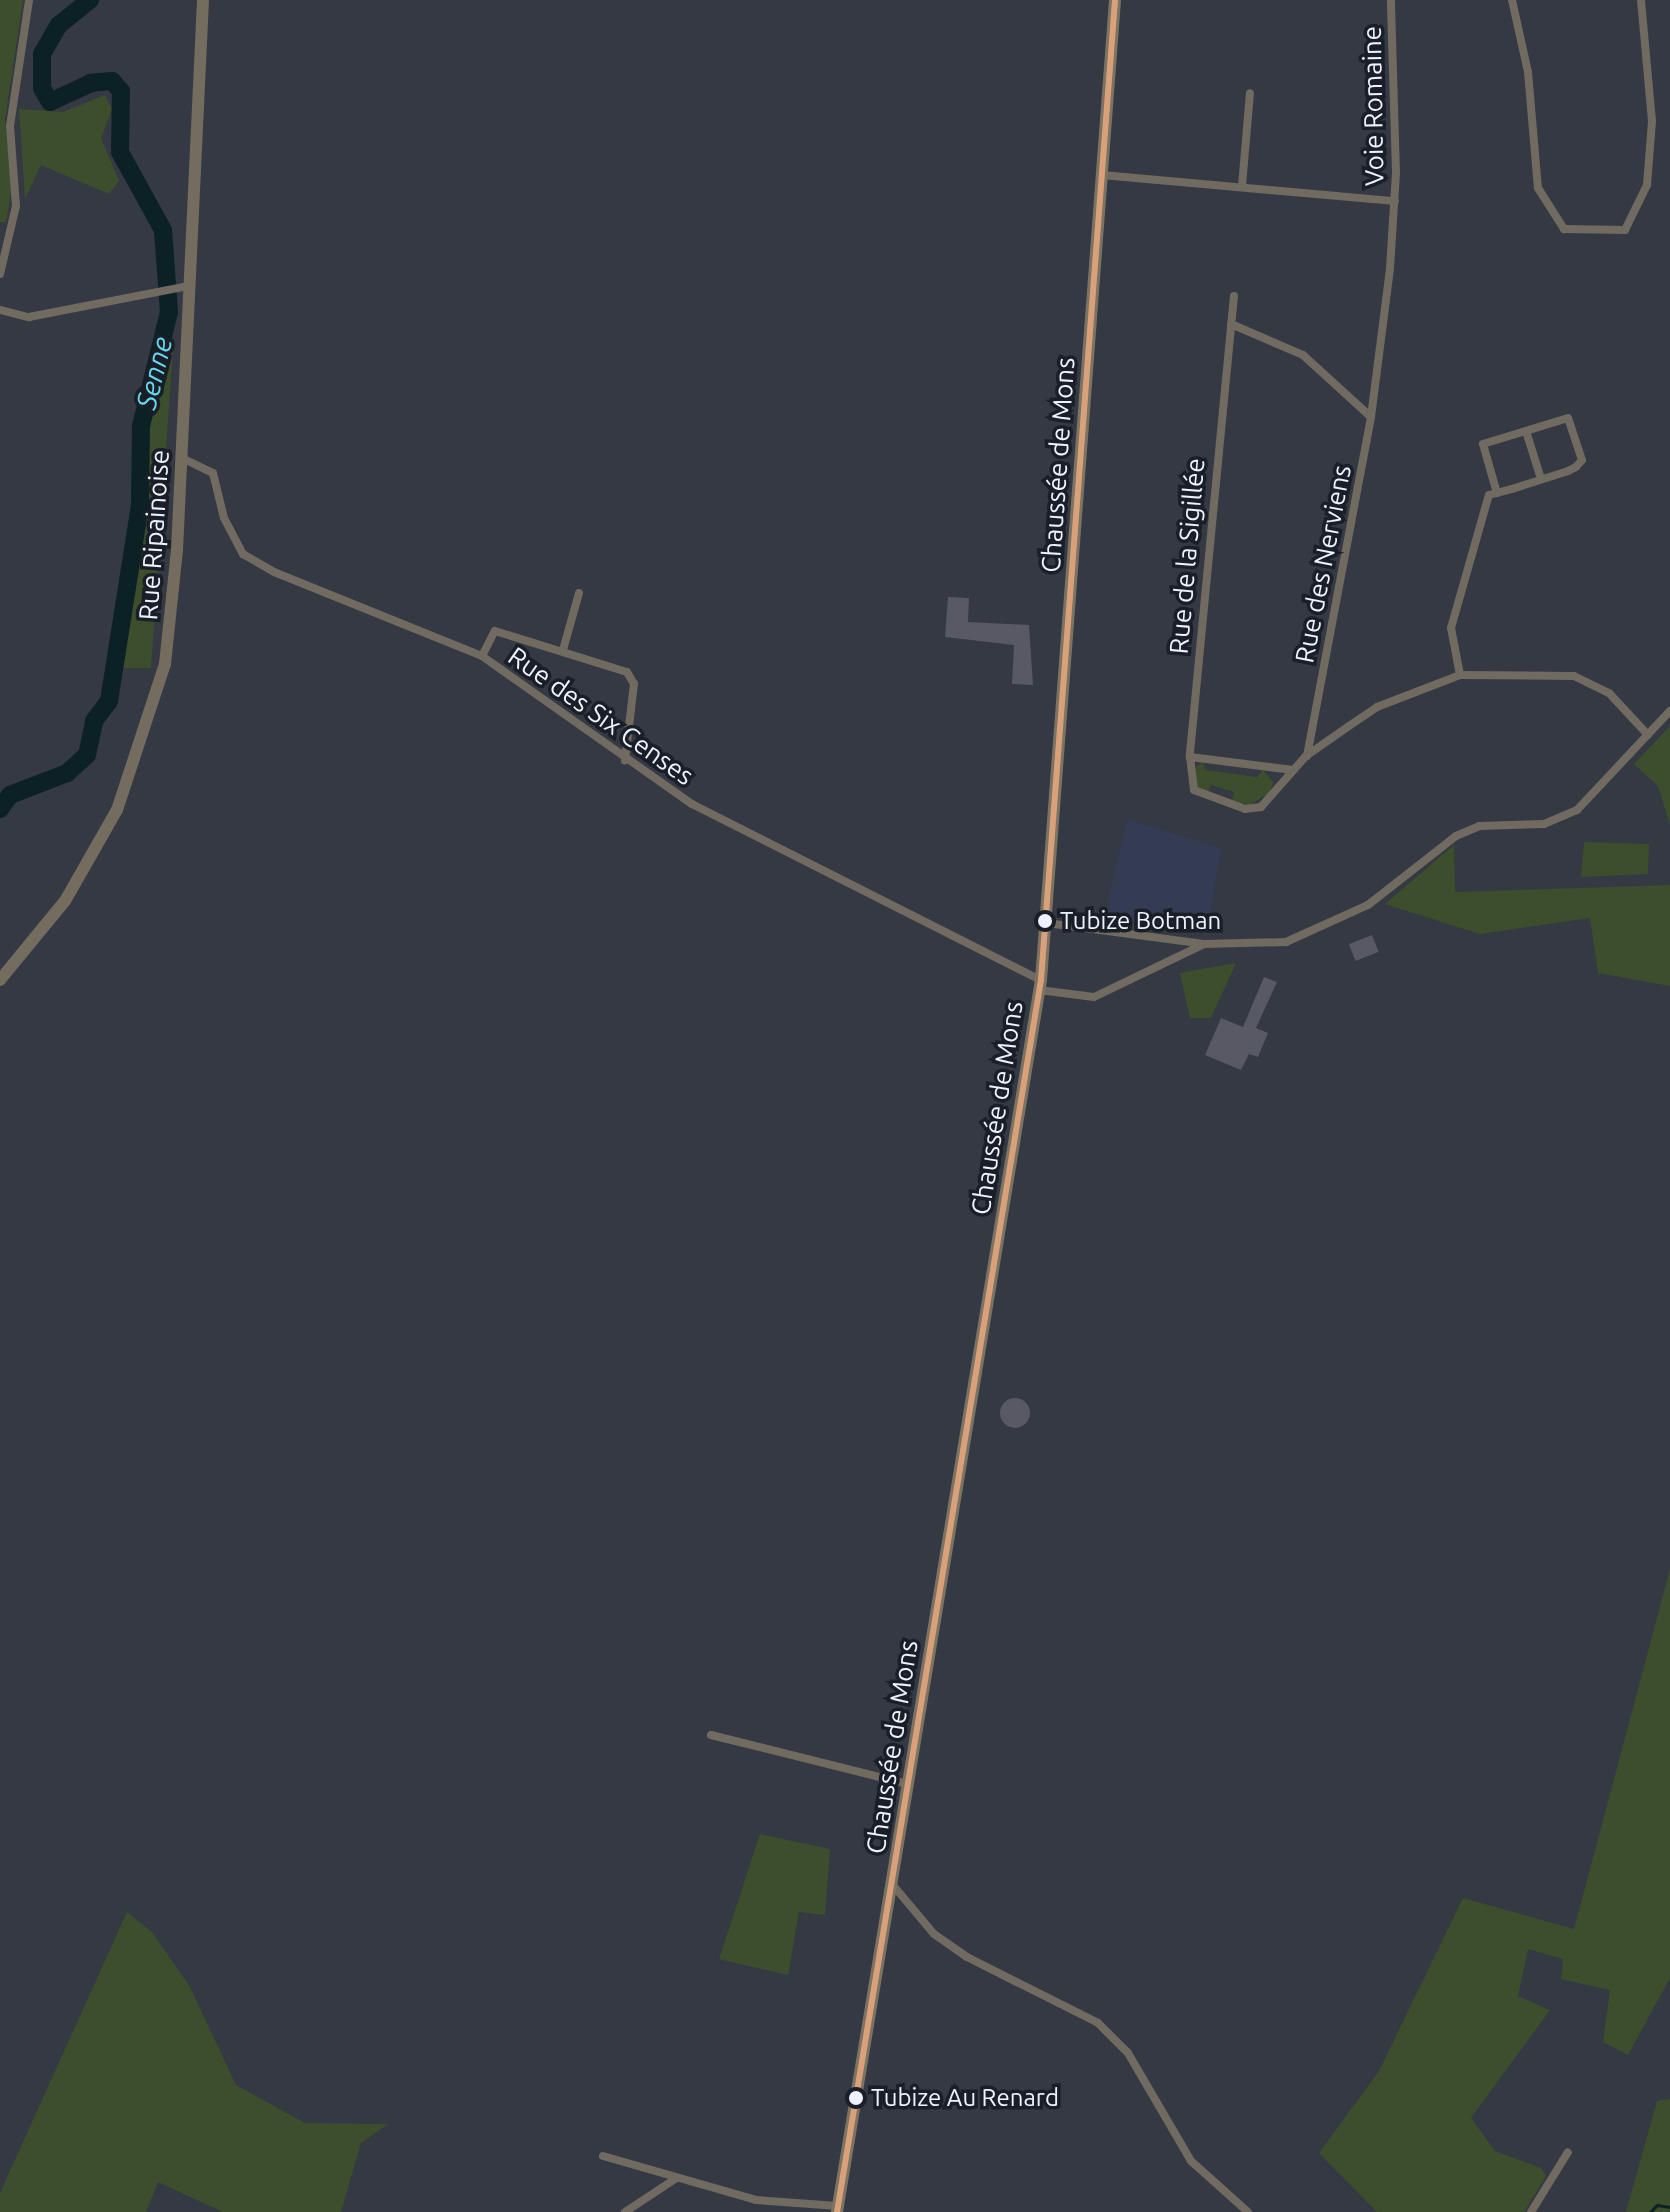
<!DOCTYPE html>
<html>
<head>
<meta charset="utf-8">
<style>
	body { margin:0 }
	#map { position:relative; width:1670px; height:2212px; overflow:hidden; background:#343943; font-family:Ubuntu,sans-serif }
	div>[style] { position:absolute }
	.built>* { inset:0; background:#333c53 }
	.green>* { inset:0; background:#3d4e2c }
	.stream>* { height:3px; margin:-1.5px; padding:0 1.5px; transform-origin:1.5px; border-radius:1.5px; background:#0b2126 }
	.river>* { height:18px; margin:-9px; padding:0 9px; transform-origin:9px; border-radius:9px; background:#0b2126 }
	.building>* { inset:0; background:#595865; transform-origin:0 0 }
	.round { border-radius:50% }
	.street>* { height:8px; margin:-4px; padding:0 4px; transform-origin:4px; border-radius:4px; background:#706a61 }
	.secondary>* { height:12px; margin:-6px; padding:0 6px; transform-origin:6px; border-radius:6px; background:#736c5f }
	.primary>* { height:12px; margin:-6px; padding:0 6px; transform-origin:6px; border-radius:6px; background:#7b7363 }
	.bus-1>* { height:6px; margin:-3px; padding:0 3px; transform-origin:3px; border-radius:3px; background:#d9a179 }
	.dots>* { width:22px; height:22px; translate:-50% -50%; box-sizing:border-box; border:4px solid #1a1e26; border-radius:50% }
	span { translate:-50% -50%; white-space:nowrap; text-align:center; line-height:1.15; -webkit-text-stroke:7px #1a1e26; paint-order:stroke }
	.bus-label { font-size:24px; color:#edf2ff }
	.left { translate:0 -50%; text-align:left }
	.street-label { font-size:26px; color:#edf2ff }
	.water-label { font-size:28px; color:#66d7ee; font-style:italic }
</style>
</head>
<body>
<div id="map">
	<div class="built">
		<div style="clip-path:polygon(1127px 819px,1221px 848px,1207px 932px,1104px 918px)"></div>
	</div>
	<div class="green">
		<div style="clip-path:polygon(0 0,23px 0,5px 120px,12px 186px,6px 222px,0 222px)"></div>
		<div style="clip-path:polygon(105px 95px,112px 109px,101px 138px,119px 181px,109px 194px,41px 165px,25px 199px,19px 109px,63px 112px)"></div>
		<div style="clip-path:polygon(173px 347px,151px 668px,117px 668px,145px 427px)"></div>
		<div style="clip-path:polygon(1670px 726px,1670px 821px,1669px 822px,1658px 786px,1634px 764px)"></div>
		<div style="clip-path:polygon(1203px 762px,1205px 770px,1257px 777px,1263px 770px,1273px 782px,1270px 793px,1249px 805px,1232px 800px,1234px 792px,1211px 785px,1208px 792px,1196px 786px,1193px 770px)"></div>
		<div style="clip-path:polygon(1584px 842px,1649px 844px,1648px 874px,1581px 877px)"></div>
		<div style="clip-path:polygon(1454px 845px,1455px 892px,1670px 885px,1670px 986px,1598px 973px,1590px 918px,1480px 934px,1385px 904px)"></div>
		<div style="clip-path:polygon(1236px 963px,1211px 1018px,1190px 1018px,1180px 973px)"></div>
		<div style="clip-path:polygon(1670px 1569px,1670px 1978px,1628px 2055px,1603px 2042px,1610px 1990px,1561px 1979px,1563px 1959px,1528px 1949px,1518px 1996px,1550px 2010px,1471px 2118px,1495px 2151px,1541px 2168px,1546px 2176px,1524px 2212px,1377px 2212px,1319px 2153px,1379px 2071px,1463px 1898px,1574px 1929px)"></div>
		<div style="clip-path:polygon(760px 1834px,830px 1849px,825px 1915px,799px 1912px,788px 1975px,719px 1959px)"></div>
		<div style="clip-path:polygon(127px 1912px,152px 1932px,190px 1987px,236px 2085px,305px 2123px,388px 2124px,361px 2143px,341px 2212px,223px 2212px,158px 2182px,146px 2212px,0 2212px,0 2193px)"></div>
		<div style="clip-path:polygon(1670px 2099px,1670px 2212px,1626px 2212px,1657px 2101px)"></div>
	</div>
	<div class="stream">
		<div style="left:1650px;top:2212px;width:10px;rotate:-45deg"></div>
		<div style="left:1657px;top:2205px;width:13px;rotate:9deg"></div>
	</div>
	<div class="river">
		<div style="left:0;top:809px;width:17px;rotate:-54deg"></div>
		<div style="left:10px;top:795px;width:61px;rotate:-21.1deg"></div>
		<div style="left:67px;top:773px;width:27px;rotate:-42deg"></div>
		<div style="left:87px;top:755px;width:35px;rotate:-78deg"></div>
		<div style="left:94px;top:721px;width:25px;rotate:-53deg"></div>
		<div style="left:109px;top:701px;width:197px;rotate:-81deg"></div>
		<div style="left:140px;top:506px;width:80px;rotate:-89.3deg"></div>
		<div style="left:141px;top:426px;width:117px;rotate:-76.2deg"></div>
		<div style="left:169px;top:312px;width:82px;rotate:-94.2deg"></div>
		<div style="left:163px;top:230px;width:89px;rotate:-118.9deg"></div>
		<div style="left:120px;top:152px;width:61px;rotate:-89.1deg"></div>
		<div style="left:121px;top:91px;width:13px;rotate:-132deg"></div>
		<div style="left:112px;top:81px;width:21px;rotate:175deg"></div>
		<div style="left:91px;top:83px;width:45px;rotate:155.1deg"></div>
		<div style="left:50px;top:102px;width:16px;rotate:-120deg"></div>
		<div style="left:42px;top:88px;width:34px;rotate:-90deg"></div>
		<div style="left:42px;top:54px;width:34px;rotate:-60deg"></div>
		<div style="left:59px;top:25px;width:40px;rotate:-39deg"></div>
	</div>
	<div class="building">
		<div style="clip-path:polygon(948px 597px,969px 598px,968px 622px,1029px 625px,1033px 685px,1012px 684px,1014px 645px,945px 637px)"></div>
		<div style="left:1372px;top:935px;width:18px;height:25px;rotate:68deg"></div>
		<div style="clip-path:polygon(1264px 977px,1277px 982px,1256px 1028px,1268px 1033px,1258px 1057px,1249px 1054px,1241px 1070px,1205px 1055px,1221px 1018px,1243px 1027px)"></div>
		<div class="round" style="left:1000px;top:1398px;width:30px;height:30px"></div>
	</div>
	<div class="street">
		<div style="left:1512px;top:0;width:74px;rotate:77.5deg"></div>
		<div style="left:1528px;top:72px;width:116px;rotate:85.1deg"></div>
		<div style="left:1538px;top:188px;width:49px;rotate:57.6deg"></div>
		<div style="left:1564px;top:229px;width:61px;rotate:0.9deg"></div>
		<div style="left:1625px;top:230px;width:50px;rotate:-63.9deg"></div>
		<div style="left:1647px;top:185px;width:64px;rotate:-85.5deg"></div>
		<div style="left:1652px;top:121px;width:121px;rotate:-95.2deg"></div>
		<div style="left:1102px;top:175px;width:294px;rotate:5.1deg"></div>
		<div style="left:1242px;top:186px;width:93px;rotate:-85.1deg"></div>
		<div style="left:0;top:274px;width:70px;rotate:-76.8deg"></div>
		<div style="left:16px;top:206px;width:80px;rotate:-94.3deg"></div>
		<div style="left:10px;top:126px;width:127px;rotate:-81.4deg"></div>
		<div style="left:1234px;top:296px;width:463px;rotate:95.5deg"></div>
		<div style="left:1190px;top:757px;width:33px;rotate:83deg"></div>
		<div style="left:1194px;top:790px;width:54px;rotate:20.4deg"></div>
		<div style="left:1245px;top:809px;width:16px;rotate:-7deg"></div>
		<div style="left:1261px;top:807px;width:68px;rotate:-48.6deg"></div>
		<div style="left:1306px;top:756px;width:52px;rotate:-34.9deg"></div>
		<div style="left:1349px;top:726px;width:34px;rotate:-34deg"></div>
		<div style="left:1377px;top:707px;width:89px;rotate:-21.1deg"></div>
		<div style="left:1460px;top:675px;width:114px;rotate:0.5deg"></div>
		<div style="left:1574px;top:676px;width:39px;rotate:26deg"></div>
		<div style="left:1609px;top:693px;width:57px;rotate:47.1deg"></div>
		<div style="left:0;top:310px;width:30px;rotate:14deg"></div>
		<div style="left:29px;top:317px;width:163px;rotate:-11deg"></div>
		<div style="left:1231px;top:324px;width:78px;rotate:23.3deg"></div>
		<div style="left:1303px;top:355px;width:92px;rotate:42.4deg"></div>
		<div style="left:1526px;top:431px;width:50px;rotate:72.6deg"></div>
		<div style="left:182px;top:458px;width:34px;rotate:26deg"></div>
		<div style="left:213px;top:473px;width:46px;rotate:76.3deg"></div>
		<div style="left:224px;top:518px;width:41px;rotate:62.2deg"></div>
		<div style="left:243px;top:554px;width:36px;rotate:30deg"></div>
		<div style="left:274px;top:572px;width:224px;rotate:22deg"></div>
		<div style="left:482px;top:656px;width:257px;rotate:35.2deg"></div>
		<div style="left:692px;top:804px;width:391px;rotate:26.8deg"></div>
		<div style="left:563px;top:650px;width:59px;rotate:-74.3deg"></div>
		<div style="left:482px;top:656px;width:28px;rotate:-63deg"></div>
		<div style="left:495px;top:631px;width:138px;rotate:17.3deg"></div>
		<div style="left:627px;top:672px;width:14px;rotate:60deg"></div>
		<div style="left:634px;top:684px;width:77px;rotate:96.8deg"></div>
		<div style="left:1460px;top:675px;width:48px;rotate:-100.8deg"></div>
		<div style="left:1451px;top:628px;width:138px;rotate:-74.1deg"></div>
		<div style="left:1489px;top:495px;width:24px;rotate:-15deg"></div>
		<div style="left:1512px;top:489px;width:59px;rotate:-17.8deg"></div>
		<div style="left:1568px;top:471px;width:9px;rotate:-27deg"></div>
		<div style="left:1576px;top:467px;width:9px;rotate:-49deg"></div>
		<div style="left:1582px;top:460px;width:44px;rotate:-108.4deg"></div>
		<div style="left:1568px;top:418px;width:89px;rotate:163deg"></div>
		<div style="left:1483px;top:444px;width:51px;rotate:74.1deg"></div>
		<div style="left:1307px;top:756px;width:345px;rotate:-79.3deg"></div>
		<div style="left:1371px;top:417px;width:150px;rotate:-82.7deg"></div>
		<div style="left:1390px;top:268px;width:95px;rotate:-86.4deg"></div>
		<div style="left:1396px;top:173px;width:173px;rotate:-91.7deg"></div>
		<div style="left:1190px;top:757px;width:104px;rotate:7.2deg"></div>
		<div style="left:1047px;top:923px;width:158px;rotate:7.6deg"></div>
		<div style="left:1204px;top:944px;width:82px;rotate:-1.4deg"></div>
		<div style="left:1286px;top:942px;width:90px;rotate:-24.3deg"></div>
		<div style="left:1368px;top:905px;width:112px;rotate:-38.1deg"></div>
		<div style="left:1456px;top:836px;width:25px;rotate:-23deg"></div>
		<div style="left:1479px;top:826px;width:65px;rotate:-1.8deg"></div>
		<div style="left:1544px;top:824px;width:36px;rotate:-23deg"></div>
		<div style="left:1577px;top:810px;width:136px;rotate:-46.8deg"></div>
		<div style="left:1039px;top:990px;width:55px;rotate:7.3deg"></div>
		<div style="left:1094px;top:997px;width:122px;rotate:-25.7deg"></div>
		<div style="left:711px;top:1735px;width:203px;rotate:14deg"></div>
		<div style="left:892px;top:1884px;width:65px;rotate:50deg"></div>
		<div style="left:934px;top:1934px;width:40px;rotate:34.9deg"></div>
		<div style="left:967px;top:1957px;width:147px;rotate:26.7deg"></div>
		<div style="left:1098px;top:2023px;width:42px;rotate:45deg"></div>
		<div style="left:1128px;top:2053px;width:125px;rotate:59.7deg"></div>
		<div style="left:1191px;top:2161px;width:76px;rotate:41.8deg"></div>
		<div style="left:603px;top:2156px;width:159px;rotate:16deg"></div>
		<div style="left:756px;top:2200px;width:82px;rotate:4.2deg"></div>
		<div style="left:625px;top:2212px;width:60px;rotate:-33.4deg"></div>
		<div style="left:1531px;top:2212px;width:70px;rotate:-58.3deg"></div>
	</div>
	<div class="secondary">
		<div style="left:0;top:980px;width:102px;rotate:-50.6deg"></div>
		<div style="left:65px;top:901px;width:105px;rotate:-60.3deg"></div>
		<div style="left:117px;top:810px;width:154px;rotate:-71.8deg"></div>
		<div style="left:165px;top:664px;width:115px;rotate:-84deg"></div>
		<div style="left:177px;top:550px;width:551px;rotate:-87.29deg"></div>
	</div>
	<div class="primary">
		<div style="left:837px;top:2212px;width:1249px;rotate:-80.6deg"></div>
		<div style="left:1041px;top:980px;width:983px;rotate:-85.68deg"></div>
	</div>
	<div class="bus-1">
		<div style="left:837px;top:2212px;width:1249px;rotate:-80.6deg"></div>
		<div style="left:1041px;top:980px;width:983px;rotate:-85.68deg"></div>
	</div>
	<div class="dots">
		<div style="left:1045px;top:921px;background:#edf2ff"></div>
		<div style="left:856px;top:2098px;background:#edf2ff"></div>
	</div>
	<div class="bus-label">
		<span class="left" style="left:1060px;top:921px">Tubize Botman</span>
		<span class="left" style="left:871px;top:2098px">Tubize Au Renard</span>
	</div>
	<div class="street-label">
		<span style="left:1373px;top:106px;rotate:-91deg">Voie Romaine</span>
		<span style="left:1058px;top:465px;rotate:-86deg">Chaussée de Mons</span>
		<span style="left:154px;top:535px;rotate:-86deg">Rue Ripainoise</span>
		<span style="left:1187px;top:556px;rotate:-85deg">Rue de la Sigillée</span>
		<span style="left:1323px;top:564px;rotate:-79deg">Rue des Nerviens</span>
		<span style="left:601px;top:716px;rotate:35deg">Rue des Six Censes</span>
		<span style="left:997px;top:1108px;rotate:-81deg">Chaussée de Mons</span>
		<span style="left:892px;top:1747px;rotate:-81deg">Chaussée de Mons</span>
	</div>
	<div class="water-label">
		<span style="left:154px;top:373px;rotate:-76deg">Senne</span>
	</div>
</div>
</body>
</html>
